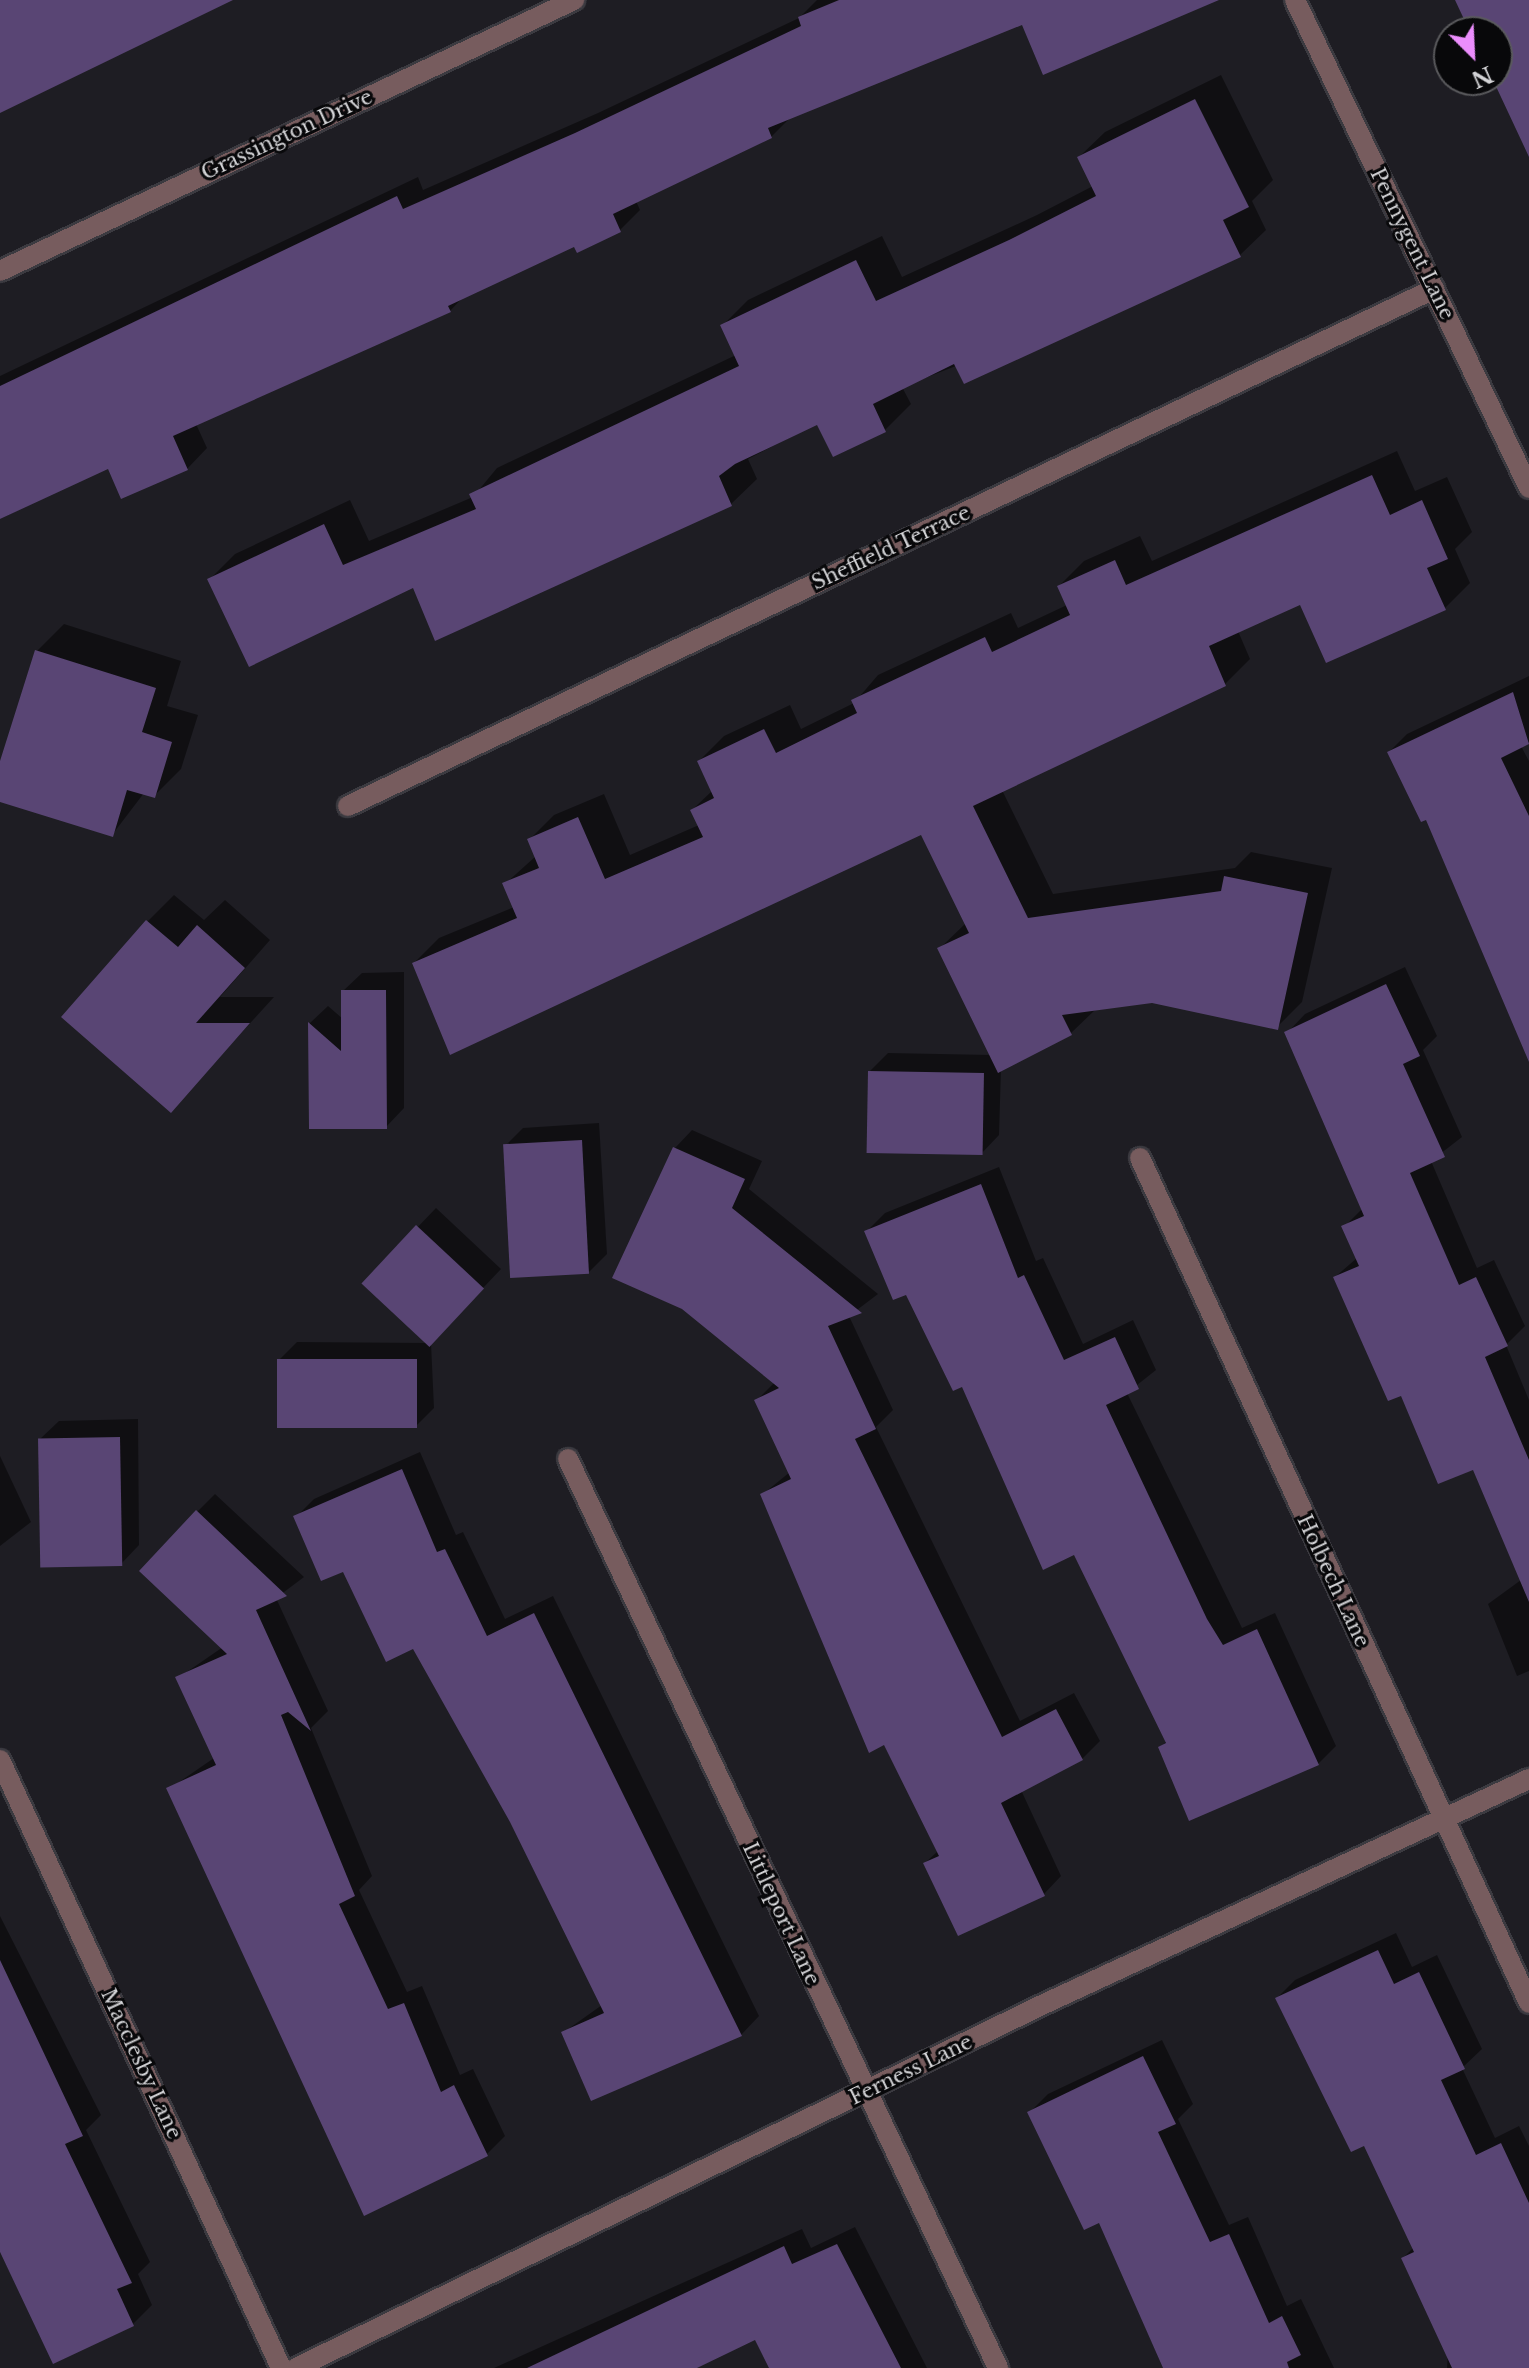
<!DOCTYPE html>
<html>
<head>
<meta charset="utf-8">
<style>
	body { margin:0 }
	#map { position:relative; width:1529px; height:2368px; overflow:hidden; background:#1e1d23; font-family:"Libre Baskerville",serif }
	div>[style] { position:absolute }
	.shadow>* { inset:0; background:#0007 }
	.building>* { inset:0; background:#594574; transform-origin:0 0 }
	.roads { filter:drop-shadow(2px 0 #3b3a40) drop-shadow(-2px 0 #3b3a40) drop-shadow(0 2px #3b3a40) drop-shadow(0 -2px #3b3a40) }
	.minor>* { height:20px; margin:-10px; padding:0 10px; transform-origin:10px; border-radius:10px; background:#775c5e }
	span { translate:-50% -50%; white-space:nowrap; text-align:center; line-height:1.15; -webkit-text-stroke:6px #08080a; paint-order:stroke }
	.street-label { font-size:20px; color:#d3d3d6 }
	.north { position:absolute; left:1433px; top:16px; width:80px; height:80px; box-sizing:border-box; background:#08080a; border:2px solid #59595c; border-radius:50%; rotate:156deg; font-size:22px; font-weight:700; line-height:32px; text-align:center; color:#d3d3d6 }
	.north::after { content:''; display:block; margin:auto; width:28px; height:36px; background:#eb8dfc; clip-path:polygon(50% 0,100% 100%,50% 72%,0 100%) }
</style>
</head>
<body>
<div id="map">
	<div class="shadow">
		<div style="clip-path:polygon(817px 0,1169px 0,1023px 23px,792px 116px,771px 137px,636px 201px,640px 210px,620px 230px,575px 244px,465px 295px,450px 311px,196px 424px,207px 448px,187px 469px,109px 466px,0 519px,0 376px,418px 177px,423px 190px,598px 113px,799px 18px)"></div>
		<div style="clip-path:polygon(1221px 75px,1273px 180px,1252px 201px,1266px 230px,1240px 255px,902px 387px,911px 404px,885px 430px,818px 423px,748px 459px,757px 479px,731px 504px,414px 586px,209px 580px,235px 554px,350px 500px,369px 541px,473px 497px,497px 468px,736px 355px,722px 326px,748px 300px,882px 236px,902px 277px,1037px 215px,1093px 186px,1079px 157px,1105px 132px)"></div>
		<div style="clip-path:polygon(1397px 451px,1415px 491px,1447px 477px,1472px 532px,1455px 549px,1470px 583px,1445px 608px,1301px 603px,1238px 631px,1250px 659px,1225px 684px,1002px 790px,1053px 894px,1235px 868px,1251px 852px,1332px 868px,1302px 1002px,1277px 1027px,1152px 1001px,1096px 1009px,1070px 1034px,1001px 1069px,999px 1135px,981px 1154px,870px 1071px,888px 1053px,992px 1055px,939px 949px,966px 923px,922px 832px,414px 963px,439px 938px,514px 907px,505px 884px,536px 856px,529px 840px,554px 815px,604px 794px,630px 855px,699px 825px,692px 810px,713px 790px,699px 761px,724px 736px,790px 705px,801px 729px,854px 703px,878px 675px,1011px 613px,1018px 628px,1067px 605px,1059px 586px,1084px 561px,1140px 536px,1152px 561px)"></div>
		<div style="clip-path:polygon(64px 624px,181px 661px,167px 706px,198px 715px,181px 769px,154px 796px,144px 793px,112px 835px,0 800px,0 768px,37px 651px)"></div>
		<div style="clip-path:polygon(1529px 676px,1529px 742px,1521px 746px,1529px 761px,1529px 1035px,1427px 817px,1389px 752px,1407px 734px)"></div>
		<div style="clip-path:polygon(174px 895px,204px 920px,225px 900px,270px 940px,220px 997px,274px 997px,171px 1110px,148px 921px)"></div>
		<div style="clip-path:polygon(1405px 967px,1437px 1036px,1423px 1050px,1462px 1137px,1431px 1161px,1477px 1268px,1494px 1260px,1525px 1326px,1506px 1345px,1529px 1400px,1529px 1671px,1517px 1676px,1488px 1604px,1521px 1580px,1474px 1467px,1402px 1393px,1335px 1277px,1357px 1258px,1344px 1227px,1363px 1208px,1287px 1033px,1305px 1014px)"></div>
		<div style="clip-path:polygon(404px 972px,404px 1108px,386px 1127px,311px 1127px,310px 1023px,328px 1006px,343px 1019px,343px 991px,362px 973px)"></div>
		<div style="clip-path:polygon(599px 1123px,607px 1254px,589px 1272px,505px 1146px,523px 1128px)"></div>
		<div style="clip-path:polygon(692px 1130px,762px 1161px,749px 1189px,878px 1294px,849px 1316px,893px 1410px,876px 1427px,1020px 1721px,1074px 1693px,1100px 1741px,1082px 1759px,1021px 1790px,1061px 1876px,1044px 1894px,925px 1863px,938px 1851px,763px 1494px,790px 1472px,757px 1400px,775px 1382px,675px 1148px)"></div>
		<div style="clip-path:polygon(999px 1167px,1036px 1261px,1043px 1258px,1083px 1344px,1133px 1320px,1156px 1370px,1127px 1393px,1242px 1628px,1275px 1613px,1336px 1746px,1318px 1764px,1160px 1747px,1167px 1741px,1075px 1553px,867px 1231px,885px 1213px)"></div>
		<div style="clip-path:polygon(436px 1208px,501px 1269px,431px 1343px,434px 1408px,416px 1426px,279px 1360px,297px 1342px,428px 1343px,364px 1283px)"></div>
		<div style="clip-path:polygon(138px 1419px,139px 1545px,121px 1564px,40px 1439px,59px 1421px)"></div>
		<div style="clip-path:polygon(420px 1452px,456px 1535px,463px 1532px,505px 1619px,553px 1596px,759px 2016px,741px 2035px,564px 2032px,602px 2005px,512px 1822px,414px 1647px,296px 1517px,314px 1499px)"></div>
		<div style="clip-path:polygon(0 1456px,31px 1522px,0 1546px)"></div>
		<div style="clip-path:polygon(215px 1494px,304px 1577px,276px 1598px,328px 1711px,311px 1728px,372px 1876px,359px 1890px,407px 1992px,422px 1986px,460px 2075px,473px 2069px,505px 2136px,487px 2154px,169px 1789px,214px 1758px,178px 1678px,223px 1647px,197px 1512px)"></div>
		<div style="clip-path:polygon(0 1916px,101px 2115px,86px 2130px,150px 2262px,138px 2274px,152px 2305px,133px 2324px,54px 2362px,0 2252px)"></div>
		<div style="clip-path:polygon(1396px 1933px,1412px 1967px,1437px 1955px,1482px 2049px,1462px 2068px,1495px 2138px,1519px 2126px,1529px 2146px,1529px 2368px,1447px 2368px,1448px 2353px,1403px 2258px,1414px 2247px,1365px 2143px,1277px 1998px,1295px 1980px)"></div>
		<div style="clip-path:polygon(1162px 2040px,1193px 2104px,1178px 2119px,1229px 2225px,1248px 2217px,1287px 2306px,1301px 2299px,1334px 2368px,1163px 2368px,1100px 2221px,1030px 2112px,1048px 2094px)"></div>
		<div style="clip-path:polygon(855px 2227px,927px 2368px,771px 2368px,756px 2338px,692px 2368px,494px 2368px,802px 2229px,811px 2248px)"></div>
	</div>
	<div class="building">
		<div style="clip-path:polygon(0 0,233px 0,0 113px)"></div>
		<div style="clip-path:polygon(839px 0,1219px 0,1043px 75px,1022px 25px,768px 128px,772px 138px,613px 214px,621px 232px,577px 253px,574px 247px,448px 306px,451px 312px,173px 436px,188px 470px,121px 499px,108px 469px,0 519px,0 386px,397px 196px,403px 209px,575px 133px,801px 26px,798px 17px)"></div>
		<div style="clip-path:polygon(1455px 0,1529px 0,1529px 157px,1493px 80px,1497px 32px,1470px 32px)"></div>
		<div style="clip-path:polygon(1195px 99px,1249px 207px,1223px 220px,1241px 257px,964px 384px,954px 364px,873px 404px,886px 432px,833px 457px,817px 425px,735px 464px,719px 476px,732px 506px,435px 641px,413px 588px,249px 667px,207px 579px,324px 524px,343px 565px,476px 509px,469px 494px,739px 366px,720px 325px,856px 260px,876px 301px,1009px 240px,1096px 196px,1077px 157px)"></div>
		<div style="clip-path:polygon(1372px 475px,1390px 515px,1422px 500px,1448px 559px,1427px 568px,1446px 610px,1326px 663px,1300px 605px,1209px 646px,1226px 686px,973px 806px,1028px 918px,1221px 891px,1224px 876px,1308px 893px,1278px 1030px,1152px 1003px,1062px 1015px,1072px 1035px,998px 1073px,937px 948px,969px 933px,921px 835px,450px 1055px,412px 963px,517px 918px,502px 883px,539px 868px,527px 839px,578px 817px,605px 879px,703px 837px,690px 810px,714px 798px,697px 761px,764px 729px,776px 753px,857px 713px,851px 700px,985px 637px,992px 652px,1070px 615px,1057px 586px,1115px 560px,1126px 585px)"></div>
		<div style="clip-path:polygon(35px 650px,156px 688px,142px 732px,172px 742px,155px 798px,127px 790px,113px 837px,0 802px,0 761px)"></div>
		<div style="clip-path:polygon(1513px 692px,1529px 744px,1501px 758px,1529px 816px,1529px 1062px,1426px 820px,1421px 822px,1387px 752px)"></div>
		<div style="clip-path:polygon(146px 920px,178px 947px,197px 925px,245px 968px,196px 1023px,250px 1023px,171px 1113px,61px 1017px)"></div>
		<div style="clip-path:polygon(1386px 984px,1420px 1056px,1403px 1064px,1445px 1157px,1410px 1173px,1459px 1285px,1476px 1277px,1508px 1346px,1485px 1357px,1529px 1460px,1529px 1602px,1473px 1470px,1438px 1484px,1401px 1396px,1388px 1401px,1333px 1277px,1359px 1266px,1341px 1226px,1364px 1216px,1284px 1032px)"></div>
		<div style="clip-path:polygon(341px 990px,386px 990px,387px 1129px,309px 1129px,308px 1022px,341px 1051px)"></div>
		<div style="left:868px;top:1071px;width:116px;height:82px;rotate:1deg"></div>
		<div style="left:582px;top:1140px;width:134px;height:79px;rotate:87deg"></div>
		<div style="clip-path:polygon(673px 1147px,745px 1179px,732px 1208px,862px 1313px,828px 1326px,876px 1429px,855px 1439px,906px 1543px,1002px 1737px,1056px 1709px,1083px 1760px,1001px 1803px,1045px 1896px,958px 1936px,923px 1863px,939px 1856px,884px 1745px,869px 1753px,760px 1494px,791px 1479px,754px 1400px,779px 1388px,682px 1309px,612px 1278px)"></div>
		<div style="clip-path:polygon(981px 1184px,1018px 1278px,1024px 1275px,1064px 1360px,1115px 1337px,1139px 1389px,1106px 1405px,1207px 1619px,1223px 1645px,1257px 1629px,1319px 1765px,1189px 1821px,1158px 1747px,1166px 1743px,1074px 1555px,1043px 1570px,962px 1387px,953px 1391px,906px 1295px,893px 1300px,864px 1231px)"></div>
		<div style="left:416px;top:1225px;width:93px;height:80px;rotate:43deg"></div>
		<div style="left:277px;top:1359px;width:140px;height:69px"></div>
		<div style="left:120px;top:1437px;width:129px;height:82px;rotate:89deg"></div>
		<div style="clip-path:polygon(402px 1469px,437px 1552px,445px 1549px,487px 1636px,534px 1613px,742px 2036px,591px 2101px,561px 2032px,604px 2013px,510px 1822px,413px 1649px,386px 1662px,343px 1572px,321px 1581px,293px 1516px)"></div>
		<div style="clip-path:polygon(196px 1510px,287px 1596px,256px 1610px,311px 1731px,288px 1712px,281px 1715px,355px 1896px,339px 1904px,388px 2009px,404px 2003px,441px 2092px,454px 2085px,488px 2156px,364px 2216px,166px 1788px,216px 1765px,175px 1677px,227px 1654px,139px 1571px)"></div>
		<div style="clip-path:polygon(1378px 1950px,1394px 1984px,1419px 1972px,1465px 2069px,1441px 2080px,1476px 2155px,1501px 2143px,1529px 2203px,1529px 2368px,1452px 2368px,1401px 2258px,1414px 2252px,1364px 2146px,1351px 2152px,1275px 1998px)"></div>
		<div style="clip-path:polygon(0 1960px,83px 2136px,65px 2144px,132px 2283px,117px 2289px,134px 2326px,53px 2364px,0 2252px)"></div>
		<div style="clip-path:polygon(1143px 2056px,1176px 2124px,1158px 2132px,1210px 2242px,1229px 2234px,1269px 2323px,1282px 2316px,1301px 2355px,1287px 2362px,1289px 2368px,1163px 2368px,1099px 2223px,1084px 2230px,1027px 2112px)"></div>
		<div style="clip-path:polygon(837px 2244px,901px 2368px,769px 2368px,755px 2340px,697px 2368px,527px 2368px,784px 2246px,792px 2264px)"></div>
	</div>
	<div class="roads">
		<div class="minor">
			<div style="left:1295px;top:0;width:541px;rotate:64.38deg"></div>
			<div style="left:0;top:271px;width:635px;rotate:-25.27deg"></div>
			<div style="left:348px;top:806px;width:1203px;rotate:-25.46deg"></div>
			<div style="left:1140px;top:1158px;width:930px;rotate:65.28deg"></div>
			<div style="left:568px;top:1459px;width:1006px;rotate:64.68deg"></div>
			<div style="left:0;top:1760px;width:670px;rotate:65.19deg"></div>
			<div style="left:296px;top:2368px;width:832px;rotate:-25.95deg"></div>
			<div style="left:1044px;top:2004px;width:535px;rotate:-24.89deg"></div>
		</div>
	</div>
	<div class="street-label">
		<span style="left:287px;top:135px;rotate:-25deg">Grassington Drive</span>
		<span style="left:1412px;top:244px;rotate:64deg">Pennygent Lane</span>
		<span style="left:891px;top:548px;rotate:-25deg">Sheffield Terrace</span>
		<span style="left:1333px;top:1581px;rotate:65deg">Holbech Lane</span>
		<span style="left:781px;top:1914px;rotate:65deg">Littleport Lane</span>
		<span style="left:141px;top:2064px;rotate:65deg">Macclesby Lane</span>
		<span style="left:911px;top:2070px;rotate:-26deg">Ferness Lane</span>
	</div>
	<div class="north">N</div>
</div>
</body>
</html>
